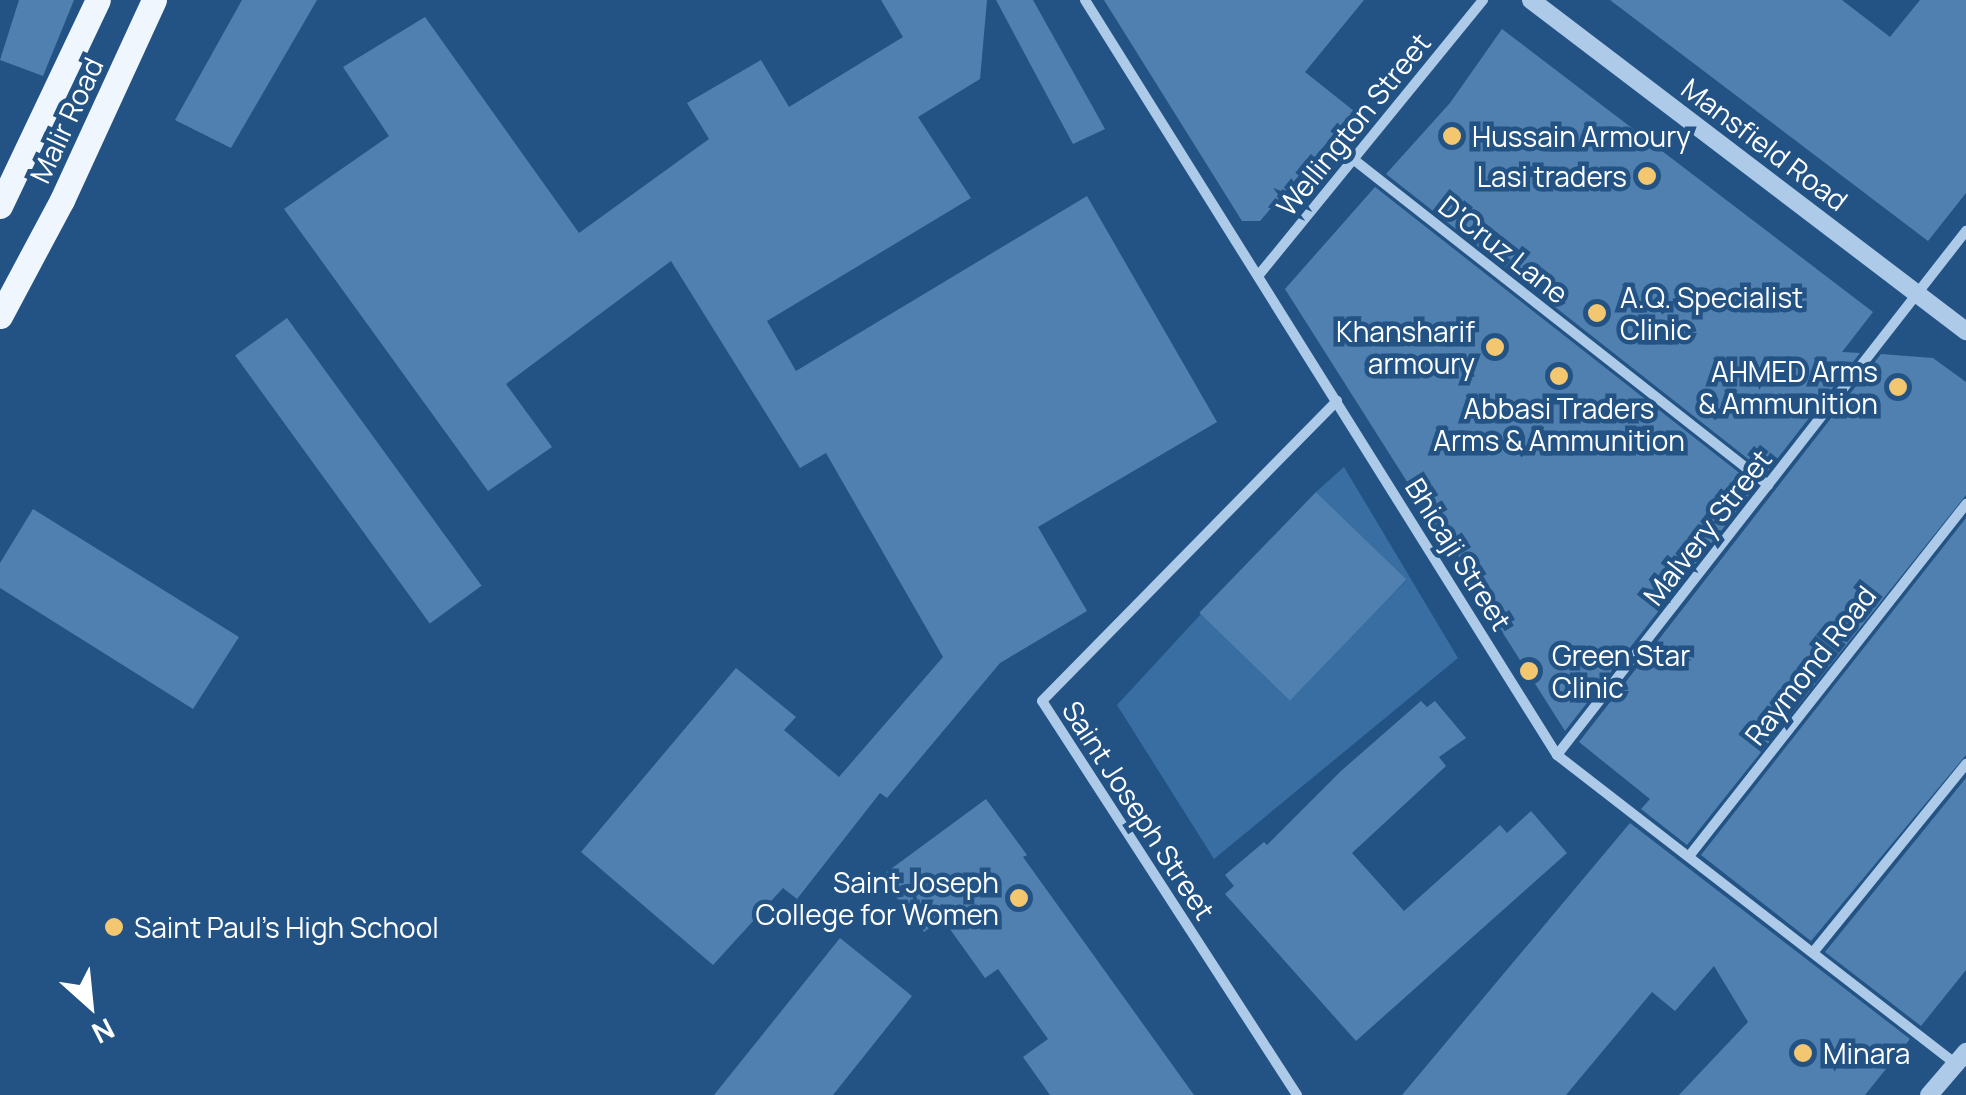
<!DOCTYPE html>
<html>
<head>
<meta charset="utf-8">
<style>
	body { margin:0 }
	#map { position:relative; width:1966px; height:1095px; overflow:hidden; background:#235385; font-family:Manrope,sans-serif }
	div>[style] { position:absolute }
	.green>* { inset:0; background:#386ea2 }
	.building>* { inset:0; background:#5080af; transform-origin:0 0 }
	.minor>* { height:10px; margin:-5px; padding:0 5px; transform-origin:5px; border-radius:5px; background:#adcbe8 }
	.tertiary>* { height:18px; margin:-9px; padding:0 9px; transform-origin:9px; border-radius:9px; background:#adcbe8 }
	.primary>* { height:25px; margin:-12.5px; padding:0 12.5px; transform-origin:12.5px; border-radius:12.5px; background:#f0f6fe }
	.dots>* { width:28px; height:28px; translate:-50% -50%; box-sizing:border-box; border:5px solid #235385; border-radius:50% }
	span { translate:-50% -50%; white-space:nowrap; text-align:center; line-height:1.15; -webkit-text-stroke:9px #235385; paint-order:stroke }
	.street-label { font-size:28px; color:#fff }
	.poi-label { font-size:28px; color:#fff }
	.left { translate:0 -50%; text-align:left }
	.right { translate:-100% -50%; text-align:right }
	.north { position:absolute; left:40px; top:955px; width:100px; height:100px; -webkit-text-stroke:8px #235385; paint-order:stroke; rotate:153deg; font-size:28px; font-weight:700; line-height:40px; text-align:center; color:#fff }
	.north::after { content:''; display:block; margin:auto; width:35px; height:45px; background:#fff; clip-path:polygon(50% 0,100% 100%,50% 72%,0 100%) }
</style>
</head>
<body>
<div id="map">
	<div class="green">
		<div style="clip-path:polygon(1344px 467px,1458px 658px,1214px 859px,1117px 705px,1201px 614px,1290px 695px,1407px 580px,1316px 492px)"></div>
	</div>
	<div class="building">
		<div style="clip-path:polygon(19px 0,74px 0,43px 76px,0 60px)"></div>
		<div style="clip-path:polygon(242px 0,317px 0,231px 148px,175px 120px)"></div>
		<div style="clip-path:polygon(881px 0,987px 0,980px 79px,918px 117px,971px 198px,767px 321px,796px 371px,1087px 196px,1217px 422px,1038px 527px,1087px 611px,1000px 663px,887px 798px,880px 793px,797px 899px,783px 888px,713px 965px,581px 852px,736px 668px,796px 717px,784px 730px,839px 777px,943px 657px,826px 453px,800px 468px,671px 261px,506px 384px,552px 447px,488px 491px,284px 209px,389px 136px,343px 67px,425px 17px,579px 233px,709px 139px,687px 103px,761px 60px,789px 107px,903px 37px)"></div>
		<div style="clip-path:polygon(996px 0,1033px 0,1105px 129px,1073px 144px)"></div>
		<div style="clip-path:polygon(1104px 0,1364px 0,1305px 72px,1354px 111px,1260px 221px,1242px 221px)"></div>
		<div style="clip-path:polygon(1610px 0,1842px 0,1890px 37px,1920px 0,1966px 0,1966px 193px,1928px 241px)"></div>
		<div style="clip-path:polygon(1502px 29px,1873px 312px,1842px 352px,1860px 353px,1766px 473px,1386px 174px,1450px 103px)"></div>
		<div style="clip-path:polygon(1375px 187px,1756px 486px,1565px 731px,1285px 289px)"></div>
		<div style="left:287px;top:318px;width:331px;height:64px;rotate:54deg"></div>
		<div style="clip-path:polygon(1881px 354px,1933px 358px,1966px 382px,1966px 495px,1687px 845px,1641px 809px,1650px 799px,1579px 742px)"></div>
		<div style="left:1316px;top:492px;width:126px;height:168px;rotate:44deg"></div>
		<div style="clip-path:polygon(33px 509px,239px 637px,193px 709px,0 588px,0 563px)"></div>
		<div style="clip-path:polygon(1966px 518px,1966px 755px,1811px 941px,1701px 855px)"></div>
		<div style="clip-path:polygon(1421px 701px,1427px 707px,1435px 701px,1466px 738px,1439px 757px,1446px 766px,1352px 853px,1404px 911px,1500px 825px,1507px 833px,1531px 811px,1567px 853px,1356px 1041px,1225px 894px,1234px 886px,1225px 875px,1264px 842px,1267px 845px,1341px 771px)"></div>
		<div style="clip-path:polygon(1966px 778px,1966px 970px,1921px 1026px,1825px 952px)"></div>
		<div style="clip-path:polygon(986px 799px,1027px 855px,1023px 857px,1194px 1095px,1050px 1095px,1023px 1057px,1048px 1039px,998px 969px,985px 978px,942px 918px,924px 932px,880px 877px)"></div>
		<div style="clip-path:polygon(1630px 823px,1910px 1039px,1865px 1095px,1679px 1095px,1748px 1022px,1714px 966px,1675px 1011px,1652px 992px,1566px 1095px,1402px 1095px)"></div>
		<div style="clip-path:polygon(840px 938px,912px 996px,833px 1095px,714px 1095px)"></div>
	</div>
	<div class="minor">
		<div style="left:1085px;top:0;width:890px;rotate:57.99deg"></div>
		<div style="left:1557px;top:755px;width:505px;rotate:37.76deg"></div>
		<div style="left:1353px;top:159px;width:528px;rotate:38.15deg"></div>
		<div style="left:1258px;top:276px;width:356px;rotate:-50.8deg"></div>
		<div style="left:1557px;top:755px;width:665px;rotate:-52.03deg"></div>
		<div style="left:1690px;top:855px;width:447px;rotate:-51.8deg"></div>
		<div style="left:1815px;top:950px;width:240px;rotate:-50.9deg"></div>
		<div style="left:1297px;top:1095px;width:469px;rotate:-122.9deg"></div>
		<div style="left:1042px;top:701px;width:421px;rotate:-45.5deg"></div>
	</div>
	<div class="tertiary">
		<div style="left:1531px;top:0;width:547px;rotate:37.27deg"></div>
		<div style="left:1929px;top:1095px;width:57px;rotate:-49.3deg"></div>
	</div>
	<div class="primary">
		<div style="left:0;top:206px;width:228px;rotate:-64.6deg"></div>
		<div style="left:0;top:316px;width:132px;rotate:-61.9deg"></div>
		<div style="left:62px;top:200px;width:220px;rotate:-65.3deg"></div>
	</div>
	<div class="dots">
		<div style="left:1452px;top:136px;background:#f3c670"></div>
		<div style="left:1647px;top:176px;background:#f3c670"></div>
		<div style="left:1597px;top:313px;background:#f3c670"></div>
		<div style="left:1495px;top:347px;background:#f3c670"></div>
		<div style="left:1559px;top:376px;background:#f3c670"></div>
		<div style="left:1898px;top:387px;background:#f3c670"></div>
		<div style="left:1529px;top:671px;background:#f3c670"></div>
		<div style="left:1019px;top:898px;background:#f3c670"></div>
		<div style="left:114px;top:927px;background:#f3c670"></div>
		<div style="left:1803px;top:1053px;background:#f3c670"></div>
	</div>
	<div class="street-label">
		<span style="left:66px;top:120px;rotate:-65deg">Malir Road</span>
		<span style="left:1353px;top:124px;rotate:-51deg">Wellington Street</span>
		<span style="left:1765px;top:144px;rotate:37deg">Mansfield Road</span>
		<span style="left:1504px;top:249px;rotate:38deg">D'Cruz Lane</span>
		<span style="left:1707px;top:527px;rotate:-52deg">Malvery Street</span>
		<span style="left:1459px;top:554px;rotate:58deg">Bhicaji Street</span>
		<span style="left:1810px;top:665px;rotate:-52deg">Raymond Road</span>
		<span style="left:1139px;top:810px;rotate:57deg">Saint Joseph Street</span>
	</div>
	<div class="poi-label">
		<span class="left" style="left:1472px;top:136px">Hussain Armoury</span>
		<span class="right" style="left:1627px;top:176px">Lasi traders</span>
		<span class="left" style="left:1620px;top:313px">A.Q. Specialist<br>Clinic</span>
		<span class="right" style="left:1475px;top:347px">Khansharif<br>armoury</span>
		<span class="right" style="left:1878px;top:387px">AHMED Arms<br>&amp; Ammunition</span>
		<span style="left:1559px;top:424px">Abbasi Traders<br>Arms &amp; Ammunition</span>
		<span class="left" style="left:1552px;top:671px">Green Star<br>Clinic</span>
		<span class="right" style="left:999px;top:898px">Saint Joseph<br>College for Women</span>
		<span class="left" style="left:134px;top:927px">Saint Paul's High School</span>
		<span class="left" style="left:1823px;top:1053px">Minara</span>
	</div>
	<div class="north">N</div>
</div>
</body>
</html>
